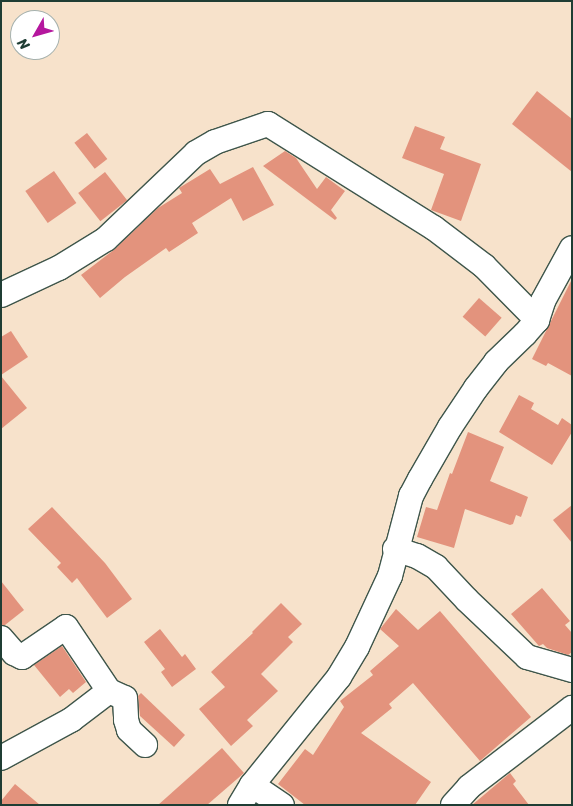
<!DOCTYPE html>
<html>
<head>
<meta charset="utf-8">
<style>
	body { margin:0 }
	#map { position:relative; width:573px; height:806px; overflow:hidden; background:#f7e2cb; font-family:Sriracha,sans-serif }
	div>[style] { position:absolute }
	.building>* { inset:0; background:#e3937d; transform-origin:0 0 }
	.roads { filter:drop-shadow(1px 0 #3f564b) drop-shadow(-1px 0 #3f564b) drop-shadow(0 1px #3f564b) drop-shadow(0 -1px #3f564b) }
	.minor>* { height:24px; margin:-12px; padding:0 12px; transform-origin:12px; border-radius:12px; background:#fff }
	span { translate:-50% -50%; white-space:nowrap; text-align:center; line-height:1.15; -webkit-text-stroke:4px #fff; paint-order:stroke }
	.frame { position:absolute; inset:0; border:2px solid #1f3d34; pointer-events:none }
	.north { position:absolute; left:10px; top:10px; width:50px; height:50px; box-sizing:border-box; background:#fff; border:1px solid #a5b1ae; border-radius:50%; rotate:232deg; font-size:14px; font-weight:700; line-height:20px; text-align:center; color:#1f3d34 }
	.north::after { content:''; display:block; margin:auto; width:18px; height:22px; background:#b5179e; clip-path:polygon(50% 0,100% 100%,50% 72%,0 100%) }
</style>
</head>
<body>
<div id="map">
	<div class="building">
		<div style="clip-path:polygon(537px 91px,572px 119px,572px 172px,512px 124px)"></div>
		<div style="clip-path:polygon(415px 126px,445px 137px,440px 149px,481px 164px,461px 221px,431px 210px,444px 174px,402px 158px)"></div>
		<div style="left:87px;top:133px;width:33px;height:16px;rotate:52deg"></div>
		<div style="clip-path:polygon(285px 151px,296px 158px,317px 189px,326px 177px,345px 191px,331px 210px,337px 218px,335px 220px,263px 166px)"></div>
		<div style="clip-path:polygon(253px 167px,274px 205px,243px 221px,231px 198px,192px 223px,198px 233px,169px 252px,166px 248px,125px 277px,100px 298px,81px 275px,115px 249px,158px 208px,182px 193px,179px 188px,210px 169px,220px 184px)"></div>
		<div style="left:54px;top:171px;width:39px;height:35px;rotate:55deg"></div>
		<div style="left:105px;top:172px;width:36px;height:34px;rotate:52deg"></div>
		<div style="clip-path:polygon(572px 279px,572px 376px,548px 363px,546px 366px,532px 359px)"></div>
		<div style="left:479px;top:298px;width:30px;height:25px;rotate:41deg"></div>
		<div style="clip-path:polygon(11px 331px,28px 357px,1px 375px,1px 337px)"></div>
		<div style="clip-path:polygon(1px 376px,27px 408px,1px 429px)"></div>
		<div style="clip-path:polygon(519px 395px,534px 403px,531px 409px,558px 425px,562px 418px,572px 425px,572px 432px,552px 465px,499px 432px)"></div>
		<div style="clip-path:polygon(468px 432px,504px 447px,490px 481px,528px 497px,521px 517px,516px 515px,513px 524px,510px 525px,465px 509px,454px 548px,417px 537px,426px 507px,437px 510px,450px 473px,452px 474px)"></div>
		<div style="clip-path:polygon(572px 505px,572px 543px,553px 520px)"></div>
		<div style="clip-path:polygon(52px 507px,105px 563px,132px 599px,107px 618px,77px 578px,72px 583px,57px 567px,61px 563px,28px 529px)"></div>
		<div style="clip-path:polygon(1px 581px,24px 610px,5px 625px,1px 625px)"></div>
		<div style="clip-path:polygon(542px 588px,570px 621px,565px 625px,572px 633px,572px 652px,568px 655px,547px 648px,543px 644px,539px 646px,511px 614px)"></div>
		<div style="clip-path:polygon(281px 603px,302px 624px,288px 637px,293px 642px,261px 674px,278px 691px,247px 720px,253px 726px,231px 746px,199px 709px,225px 687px,211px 672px,253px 633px,252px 632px)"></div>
		<div style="clip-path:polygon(396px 609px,418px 630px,440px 611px,531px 717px,480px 761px,413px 683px,389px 704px,392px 708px,361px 733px,431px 782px,415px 805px,305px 805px,278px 784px,305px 749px,313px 755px,344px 707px,340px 701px,373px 675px,370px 671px,399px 646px,380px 629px)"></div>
		<div style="clip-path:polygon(160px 629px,182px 657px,185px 654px,196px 669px,172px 687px,161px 672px,165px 669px,144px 642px)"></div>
		<div style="clip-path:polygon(62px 646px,86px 682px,73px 693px,69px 689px,60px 697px,34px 665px)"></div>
		<div style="clip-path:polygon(141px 693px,185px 735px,174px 747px,140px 716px,138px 696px)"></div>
		<div style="clip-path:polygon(222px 748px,244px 773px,207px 805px,158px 805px)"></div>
		<div style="clip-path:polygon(510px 773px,516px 781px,513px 784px,529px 805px,472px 805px)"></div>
		<div style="clip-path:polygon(15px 784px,40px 805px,1px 805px,1px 801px)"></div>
	</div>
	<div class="roads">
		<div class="minor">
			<div style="left:1px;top:295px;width:64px;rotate:-25deg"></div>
			<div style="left:59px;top:268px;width:55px;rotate:-31.7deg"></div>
			<div style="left:106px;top:239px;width:124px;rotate:-43.7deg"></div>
			<div style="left:196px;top:153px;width:22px;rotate:-30deg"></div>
			<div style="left:215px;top:142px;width:56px;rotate:-18.8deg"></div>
			<div style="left:268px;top:124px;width:196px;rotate:32.1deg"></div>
			<div style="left:434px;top:228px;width:63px;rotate:37.2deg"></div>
			<div style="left:484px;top:266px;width:76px;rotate:45.5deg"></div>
			<div style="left:395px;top:549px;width:23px;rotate:18deg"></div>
			<div style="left:417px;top:556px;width:22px;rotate:30deg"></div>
			<div style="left:436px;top:567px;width:45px;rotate:46.8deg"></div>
			<div style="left:467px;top:600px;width:83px;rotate:43.5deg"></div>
			<div style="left:527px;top:657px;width:47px;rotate:16.1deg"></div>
			<div style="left:1px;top:638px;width:20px;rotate:49deg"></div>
			<div style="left:14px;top:653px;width:9px;rotate:27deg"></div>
			<div style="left:22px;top:657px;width:53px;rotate:-34.3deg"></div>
			<div style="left:66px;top:627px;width:77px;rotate:56.1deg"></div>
			<div style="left:109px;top:691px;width:17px;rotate:24deg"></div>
			<div style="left:125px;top:698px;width:22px;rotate:87deg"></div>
			<div style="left:126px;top:720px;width:10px;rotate:73deg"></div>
			<div style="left:129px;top:730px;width:22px;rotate:43deg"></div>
			<div style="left:1px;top:758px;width:80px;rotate:-28.5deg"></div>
			<div style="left:71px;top:720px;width:48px;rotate:-37.3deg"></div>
			<div style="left:252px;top:785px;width:36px;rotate:34deg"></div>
			<div style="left:240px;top:805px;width:23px;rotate:-59deg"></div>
			<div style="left:252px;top:785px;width:139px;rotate:-51.1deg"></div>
			<div style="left:339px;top:677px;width:35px;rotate:-59deg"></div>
			<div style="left:357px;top:647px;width:78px;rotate:-65.1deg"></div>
			<div style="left:390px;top:576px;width:83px;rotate:-75.3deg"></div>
			<div style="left:411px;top:496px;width:19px;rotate:-62deg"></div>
			<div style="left:420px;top:479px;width:60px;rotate:-60deg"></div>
			<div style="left:450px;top:427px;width:47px;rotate:-56.3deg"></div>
			<div style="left:476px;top:388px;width:33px;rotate:-52deg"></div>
			<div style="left:496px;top:362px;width:40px;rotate:-44deg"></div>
			<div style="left:525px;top:334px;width:18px;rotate:-49deg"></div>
			<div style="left:537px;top:320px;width:20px;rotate:-72deg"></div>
			<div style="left:543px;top:301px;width:60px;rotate:-61.3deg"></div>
			<div style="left:453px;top:805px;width:24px;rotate:-48deg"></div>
			<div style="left:469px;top:787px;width:130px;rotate:-37.5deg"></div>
		</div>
	</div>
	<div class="frame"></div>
	<div class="north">N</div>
</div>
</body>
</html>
